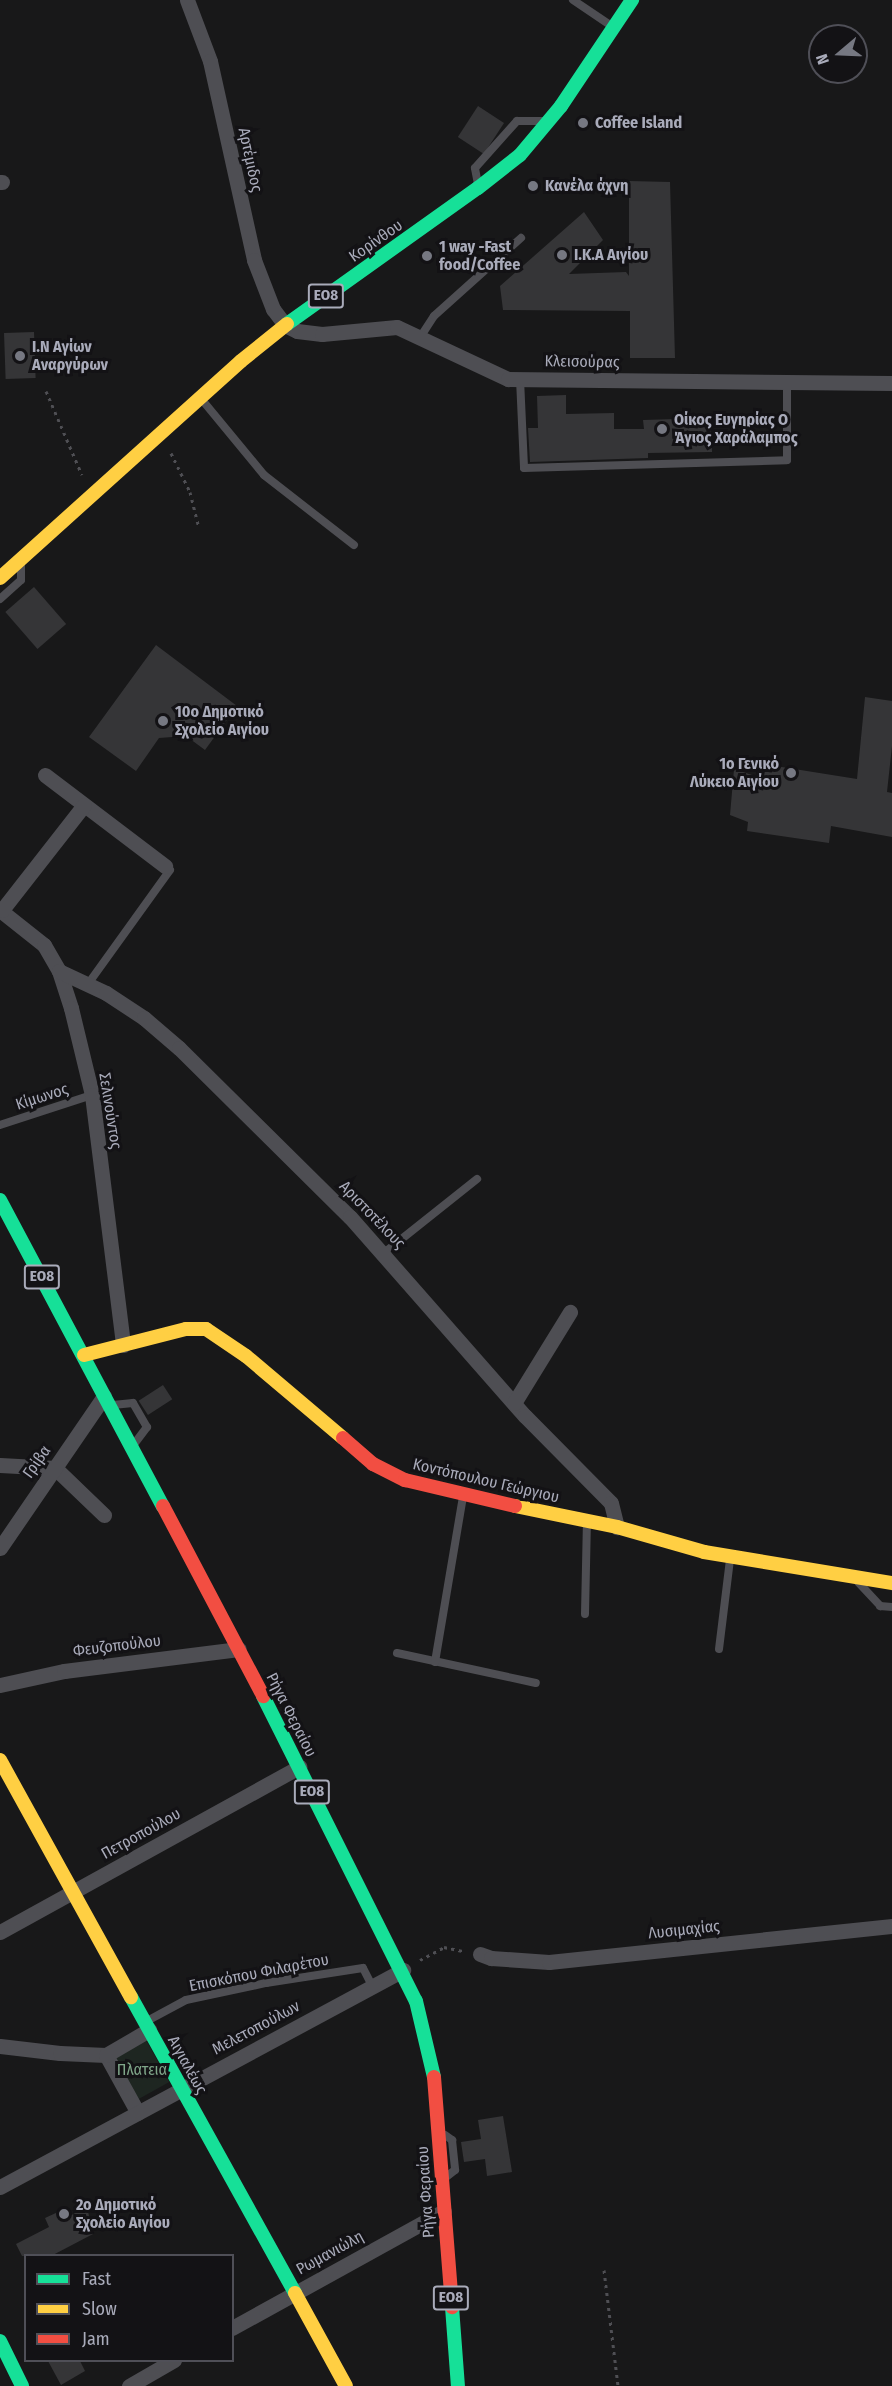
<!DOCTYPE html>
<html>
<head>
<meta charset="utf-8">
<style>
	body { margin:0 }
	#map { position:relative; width:892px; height:2386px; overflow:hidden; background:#181819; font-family:"Fira Sans Condensed",sans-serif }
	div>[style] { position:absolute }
	.green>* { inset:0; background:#1e2621; transform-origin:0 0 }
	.building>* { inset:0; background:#353537; transform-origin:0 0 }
	.path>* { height:3px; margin-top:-1.5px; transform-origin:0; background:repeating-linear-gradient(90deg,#4f4f54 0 3px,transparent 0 7.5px) }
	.lane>* { height:8px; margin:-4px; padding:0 4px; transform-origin:4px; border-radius:4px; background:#4e4e53 }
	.street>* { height:15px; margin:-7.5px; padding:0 7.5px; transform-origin:7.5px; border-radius:7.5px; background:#4e4e53 }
	.fast>* { height:14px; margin:-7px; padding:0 7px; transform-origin:7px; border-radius:7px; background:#16e098 }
	.slow>* { height:14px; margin:-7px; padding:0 7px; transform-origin:7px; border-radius:7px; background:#ffcf43 }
	.jam>* { height:14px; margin:-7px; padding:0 7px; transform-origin:7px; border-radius:7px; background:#f24e42 }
	.dots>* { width:16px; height:16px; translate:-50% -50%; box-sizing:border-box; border:3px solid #131215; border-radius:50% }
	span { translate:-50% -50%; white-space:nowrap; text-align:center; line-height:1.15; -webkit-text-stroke:6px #131215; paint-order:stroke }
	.shield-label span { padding:2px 4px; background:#131215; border:2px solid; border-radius:4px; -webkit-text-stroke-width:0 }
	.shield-label { font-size:15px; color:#a9abba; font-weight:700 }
	.poi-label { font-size:16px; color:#a9abba; font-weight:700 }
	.left { translate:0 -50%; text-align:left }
	.right { translate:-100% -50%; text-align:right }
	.street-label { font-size:16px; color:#a9abba }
	.park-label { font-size:16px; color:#7fa689 }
	.legend { position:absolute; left:24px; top:2254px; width:210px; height:108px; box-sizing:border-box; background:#131215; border:2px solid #4f4f57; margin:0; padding:8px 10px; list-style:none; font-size:18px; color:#a9abba }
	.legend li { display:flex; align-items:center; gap:12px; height:30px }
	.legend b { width:30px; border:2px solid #4f4f57 }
	.north { position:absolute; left:808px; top:24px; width:60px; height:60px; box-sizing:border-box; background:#131215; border:2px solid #4f4f57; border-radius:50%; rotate:251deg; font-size:16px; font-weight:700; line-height:24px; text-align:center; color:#a9abba }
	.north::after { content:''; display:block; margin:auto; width:21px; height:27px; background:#767882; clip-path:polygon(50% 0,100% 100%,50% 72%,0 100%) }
</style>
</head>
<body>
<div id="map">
	<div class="green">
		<div style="left:146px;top:2040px;width:48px;height:37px;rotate:61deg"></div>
	</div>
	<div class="building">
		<div style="left:478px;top:106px;width:31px;height:37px;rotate:33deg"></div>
		<div style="clip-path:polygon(629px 181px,670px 182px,675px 358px,630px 358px,630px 311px,503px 310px,500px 286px,584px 212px,603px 240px,569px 274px,626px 272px,629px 276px)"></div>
		<div style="left:34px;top:332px;width:46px;height:30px;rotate:88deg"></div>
		<div style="clip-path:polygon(566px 395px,566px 414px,614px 413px,614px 429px,644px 429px,643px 420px,711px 418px,712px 452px,648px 453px,648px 458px,530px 462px,528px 428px,538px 428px,537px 396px)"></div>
		<div style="left:34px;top:587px;width:49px;height:38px;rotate:49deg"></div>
		<div style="clip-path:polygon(156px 645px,237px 706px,205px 750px,186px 736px,159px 738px,136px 771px,89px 737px)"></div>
		<div style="clip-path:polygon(865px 697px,892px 701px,892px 746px,887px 792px,892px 793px,892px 837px,831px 826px,829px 843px,747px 831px,748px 822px,730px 815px,734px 769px,761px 778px,763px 764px,857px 779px)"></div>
		<div style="left:163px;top:1385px;width:17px;height:29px;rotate:57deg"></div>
		<div style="clip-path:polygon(503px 2116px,512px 2172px,487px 2176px,485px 2159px,464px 2162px,461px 2142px,481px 2139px,478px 2120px)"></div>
		<div style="clip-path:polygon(87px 2207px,93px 2234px,51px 2256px,22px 2256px,16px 2244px,49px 2227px,45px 2218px,58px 2212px,62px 2220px)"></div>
		<div style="clip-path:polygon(48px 2361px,80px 2361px,85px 2371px,61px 2385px)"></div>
	</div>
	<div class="path">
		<div style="left:46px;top:391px;width:91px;rotate:66.8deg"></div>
		<div style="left:171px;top:453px;width:43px;rotate:64deg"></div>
		<div style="left:190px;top:492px;width:34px;rotate:76deg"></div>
		<div style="left:420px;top:1960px;width:27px;rotate:-28deg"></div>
		<div style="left:444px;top:1947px;width:19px;rotate:12deg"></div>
		<div style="left:604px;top:2270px;width:117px;rotate:83.1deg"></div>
	</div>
	<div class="lane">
		<div style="left:573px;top:0;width:45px;rotate:34deg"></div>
		<div style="left:478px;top:184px;width:16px;rotate:-101deg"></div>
		<div style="left:475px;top:168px;width:63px;rotate:-48.2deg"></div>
		<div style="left:517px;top:121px;width:26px"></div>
		<div style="left:421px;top:336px;width:24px;rotate:-57deg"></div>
		<div style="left:434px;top:316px;width:117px;rotate:-41.9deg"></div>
		<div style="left:520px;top:379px;width:89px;rotate:87.4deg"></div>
		<div style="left:524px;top:468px;width:263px;rotate:-1.7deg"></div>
		<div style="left:787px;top:460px;width:78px;rotate:-90deg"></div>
		<div style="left:203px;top:401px;width:96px;rotate:50.5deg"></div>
		<div style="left:264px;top:475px;width:114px;rotate:37.9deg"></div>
		<div style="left:0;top:599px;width:28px;rotate:-42deg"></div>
		<div style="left:21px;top:580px;width:15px;rotate:-90deg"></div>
		<div style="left:88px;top:984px;width:140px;rotate:-54.3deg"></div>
		<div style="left:170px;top:870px;width:5px;rotate:-143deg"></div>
		<div style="left:0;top:1125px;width:97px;rotate:-18.1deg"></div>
		<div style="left:384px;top:1253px;width:119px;rotate:-38.5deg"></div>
		<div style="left:113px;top:1405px;width:20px;rotate:-6deg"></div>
		<div style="left:133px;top:1403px;width:28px;rotate:60deg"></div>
		<div style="left:147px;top:1427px;width:21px;rotate:127deg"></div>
		<div style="left:858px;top:1582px;width:33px;rotate:47deg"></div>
		<div style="left:880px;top:1606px;width:12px;rotate:5deg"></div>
		<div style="left:585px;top:1614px;width:92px;rotate:-88.8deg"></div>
		<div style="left:719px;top:1649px;width:91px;rotate:-83deg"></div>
		<div style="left:397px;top:1653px;width:142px;rotate:12.2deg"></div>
		<div style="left:435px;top:1662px;width:167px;rotate:-80.4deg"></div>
		<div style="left:147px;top:2021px;width:44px;rotate:-28.3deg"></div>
		<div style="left:186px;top:2000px;width:82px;rotate:-12deg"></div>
		<div style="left:266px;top:1983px;width:98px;rotate:-8.8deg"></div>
		<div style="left:363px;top:1968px;width:20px;rotate:63deg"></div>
		<div style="left:445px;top:2135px;width:9px;rotate:36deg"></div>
		<div style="left:452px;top:2140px;width:30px;rotate:84deg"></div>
		<div style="left:455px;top:2170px;width:11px;rotate:142deg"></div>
	</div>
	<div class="street">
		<div style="left:187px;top:0;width:65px;rotate:69.3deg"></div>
		<div style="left:210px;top:61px;width:204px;rotate:77.5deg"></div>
		<div style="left:254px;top:260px;width:53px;rotate:68.8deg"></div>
		<div style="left:273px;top:309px;width:20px;rotate:53deg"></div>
		<div style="left:285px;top:325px;width:13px;rotate:27deg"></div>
		<div style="left:297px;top:331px;width:25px;rotate:7deg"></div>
		<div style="left:322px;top:334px;width:75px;rotate:-5.3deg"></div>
		<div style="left:397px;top:327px;width:123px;rotate:25.1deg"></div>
		<div style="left:508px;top:379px;width:384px;rotate:0.6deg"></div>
		<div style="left:0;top:182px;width:2px"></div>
		<div style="left:45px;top:775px;width:151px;rotate:37.2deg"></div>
		<div style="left:0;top:910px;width:56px;rotate:38.5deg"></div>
		<div style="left:44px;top:945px;width:30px;rotate:60deg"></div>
		<div style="left:59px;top:971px;width:39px;rotate:72deg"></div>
		<div style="left:71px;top:1008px;width:89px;rotate:76.4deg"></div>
		<div style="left:92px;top:1095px;width:252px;rotate:82.9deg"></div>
		<div style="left:2px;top:910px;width:133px;rotate:-52deg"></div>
		<div style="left:59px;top:971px;width:52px;rotate:25.1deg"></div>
		<div style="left:106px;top:993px;width:45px;rotate:33.3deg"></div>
		<div style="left:144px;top:1018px;width:46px;rotate:40.6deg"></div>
		<div style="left:179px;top:1048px;width:240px;rotate:44.7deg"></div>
		<div style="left:350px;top:1217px;width:265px;rotate:48.7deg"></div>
		<div style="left:525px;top:1416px;width:122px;rotate:45.3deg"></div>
		<div style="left:611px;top:1503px;width:25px;rotate:76deg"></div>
		<div style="left:514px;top:1403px;width:107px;rotate:-58.4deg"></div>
		<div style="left:0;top:1465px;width:55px;rotate:3.1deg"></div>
		<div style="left:55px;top:1468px;width:68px;rotate:43.8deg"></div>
		<div style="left:0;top:1548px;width:184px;rotate:-55.6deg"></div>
		<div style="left:0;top:1685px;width:66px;rotate:-12.3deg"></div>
		<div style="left:64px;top:1671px;width:176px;rotate:-7.2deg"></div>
		<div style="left:0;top:1932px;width:342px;rotate:-28.9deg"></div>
		<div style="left:480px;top:1954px;width:12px;rotate:20deg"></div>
		<div style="left:491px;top:1958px;width:58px;rotate:3.9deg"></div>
		<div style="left:549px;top:1962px;width:345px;rotate:-6deg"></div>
		<div style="left:0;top:2046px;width:60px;rotate:6.7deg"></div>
		<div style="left:60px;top:2053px;width:46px;rotate:2.5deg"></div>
		<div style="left:106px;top:2055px;width:66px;rotate:61.1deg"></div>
		<div style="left:106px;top:2055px;width:50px;rotate:-30.2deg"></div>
		<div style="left:0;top:2187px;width:458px;rotate:-28.3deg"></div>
		<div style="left:232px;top:2328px;width:242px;rotate:-28.9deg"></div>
		<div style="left:129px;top:2386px;width:52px;rotate:-30deg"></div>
	</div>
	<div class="fast">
		<div style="left:287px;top:324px;width:234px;rotate:-35.5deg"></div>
		<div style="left:478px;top:188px;width:53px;rotate:-38.2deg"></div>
		<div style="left:520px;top:155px;width:64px;rotate:-50.1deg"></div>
		<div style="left:561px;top:106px;width:128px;rotate:-56.2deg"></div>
		<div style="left:0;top:1200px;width:347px;rotate:62deg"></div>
		<div style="left:263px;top:1696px;width:341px;rotate:63.4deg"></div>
		<div style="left:416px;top:2001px;width:78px;rotate:76.7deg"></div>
		<div style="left:131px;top:1997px;width:338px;rotate:61deg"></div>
		<div style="left:452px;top:2307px;width:79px;rotate:85.7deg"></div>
		<div style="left:0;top:2341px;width:50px;rotate:63.9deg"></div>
	</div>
	<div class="slow">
		<div style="left:0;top:578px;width:324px;rotate:-42deg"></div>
		<div style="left:241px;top:361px;width:59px;rotate:-38.8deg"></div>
		<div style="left:84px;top:1355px;width:105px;rotate:-14.3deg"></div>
		<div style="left:186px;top:1329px;width:20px"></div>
		<div style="left:206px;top:1329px;width:48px;rotate:34deg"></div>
		<div style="left:246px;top:1356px;width:127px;rotate:40.2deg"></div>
		<div style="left:515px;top:1506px;width:104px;rotate:11.6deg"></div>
		<div style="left:617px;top:1527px;width:91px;rotate:16deg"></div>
		<div style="left:704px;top:1552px;width:191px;rotate:9.4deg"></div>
		<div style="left:0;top:1760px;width:271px;rotate:61.1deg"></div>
		<div style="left:295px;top:2293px;width:106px;rotate:61.3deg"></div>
	</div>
	<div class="jam">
		<div style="left:343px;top:1438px;width:40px;rotate:41deg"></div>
		<div style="left:373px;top:1464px;width:36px;rotate:27deg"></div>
		<div style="left:405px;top:1480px;width:113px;rotate:13.3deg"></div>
		<div style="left:163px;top:1506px;width:215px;rotate:62.2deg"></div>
		<div style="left:434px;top:2077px;width:231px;rotate:85.5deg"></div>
	</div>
	<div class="dots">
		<div style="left:583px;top:123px;background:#767882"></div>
		<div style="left:533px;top:186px;background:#767882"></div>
		<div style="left:562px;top:255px;background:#767882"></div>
		<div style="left:427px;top:256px;background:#767882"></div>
		<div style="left:20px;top:356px;background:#767882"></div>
		<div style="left:662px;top:429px;background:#767882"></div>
		<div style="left:163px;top:721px;background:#767882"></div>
		<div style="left:791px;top:773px;background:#767882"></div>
		<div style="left:64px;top:2214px;background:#767882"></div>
	</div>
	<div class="shield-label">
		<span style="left:326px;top:296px">ΕΟ8</span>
		<span style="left:42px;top:1277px">ΕΟ8</span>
		<span style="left:312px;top:1792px">ΕΟ8</span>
		<span style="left:451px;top:2298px">ΕΟ8</span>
	</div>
	<div class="poi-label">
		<span class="left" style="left:595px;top:123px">Coffee Island</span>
		<span class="left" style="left:545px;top:186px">Κανέλα άχνη</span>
		<span class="left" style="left:439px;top:256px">1 way -Fast<br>food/Coffee</span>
		<span class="left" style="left:574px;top:255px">Ι.Κ.Α Αιγίου</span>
		<span class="left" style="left:32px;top:356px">Ι.Ν Αγίων<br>Αναργύρων</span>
		<span class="left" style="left:674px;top:429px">Οίκος Ευγηρίας Ο<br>Άγιος Χαράλαμπος</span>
		<span class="left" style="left:175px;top:721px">10o Δημοτικό<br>Σχολείο Αιγίου</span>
		<span class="right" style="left:779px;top:773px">1o Γενικό<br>Λύκειο Αιγίου</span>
		<span class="left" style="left:76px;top:2214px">2ο Δημοτικό<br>Σχολείο Αιγίου</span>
	</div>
	<div class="street-label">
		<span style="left:250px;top:160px;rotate:78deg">Αρτέμιδος</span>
		<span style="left:376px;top:241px;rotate:-35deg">Κορίνθου</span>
		<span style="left:582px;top:362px;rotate:1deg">Κλεισούρας</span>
		<span style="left:42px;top:1097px;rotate:-18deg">Κίμωνος</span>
		<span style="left:110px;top:1111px;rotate:81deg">Σελινούντος</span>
		<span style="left:372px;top:1215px;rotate:46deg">Αριστοτέλους</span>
		<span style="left:37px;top:1462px;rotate:-55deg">Γρίβα</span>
		<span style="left:486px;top:1481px;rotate:13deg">Κοντόπουλου Γεώργιου</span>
		<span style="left:117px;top:1646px;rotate:-7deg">Φευζοπούλου</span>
		<span style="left:291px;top:1715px;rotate:63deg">Ρήγα Φεραίου</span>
		<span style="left:141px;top:1834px;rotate:-29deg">Πετροπούλου</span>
		<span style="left:684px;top:1930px;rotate:-6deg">Λυσιμαχίας</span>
		<span style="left:259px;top:1973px;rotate:-11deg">Επισκόπου Φιλαρέτου</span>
		<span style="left:256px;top:2028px;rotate:-28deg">Μελετοπούλων</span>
		<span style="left:187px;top:2065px;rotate:61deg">Αιγιαλέως</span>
		<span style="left:426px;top:2192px;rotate:-94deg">Ρήγα Φεραίου</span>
		<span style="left:330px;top:2253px;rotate:-29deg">Ρωμανιώλη</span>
	</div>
	<div class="park-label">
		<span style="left:142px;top:2070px">Πλατεια</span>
	</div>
	<ul class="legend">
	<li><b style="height:8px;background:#16e098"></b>Fast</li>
	<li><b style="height:8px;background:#ffcf43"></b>Slow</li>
	<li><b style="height:8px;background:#f24e42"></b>Jam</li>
	</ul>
	<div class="north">N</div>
</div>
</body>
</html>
